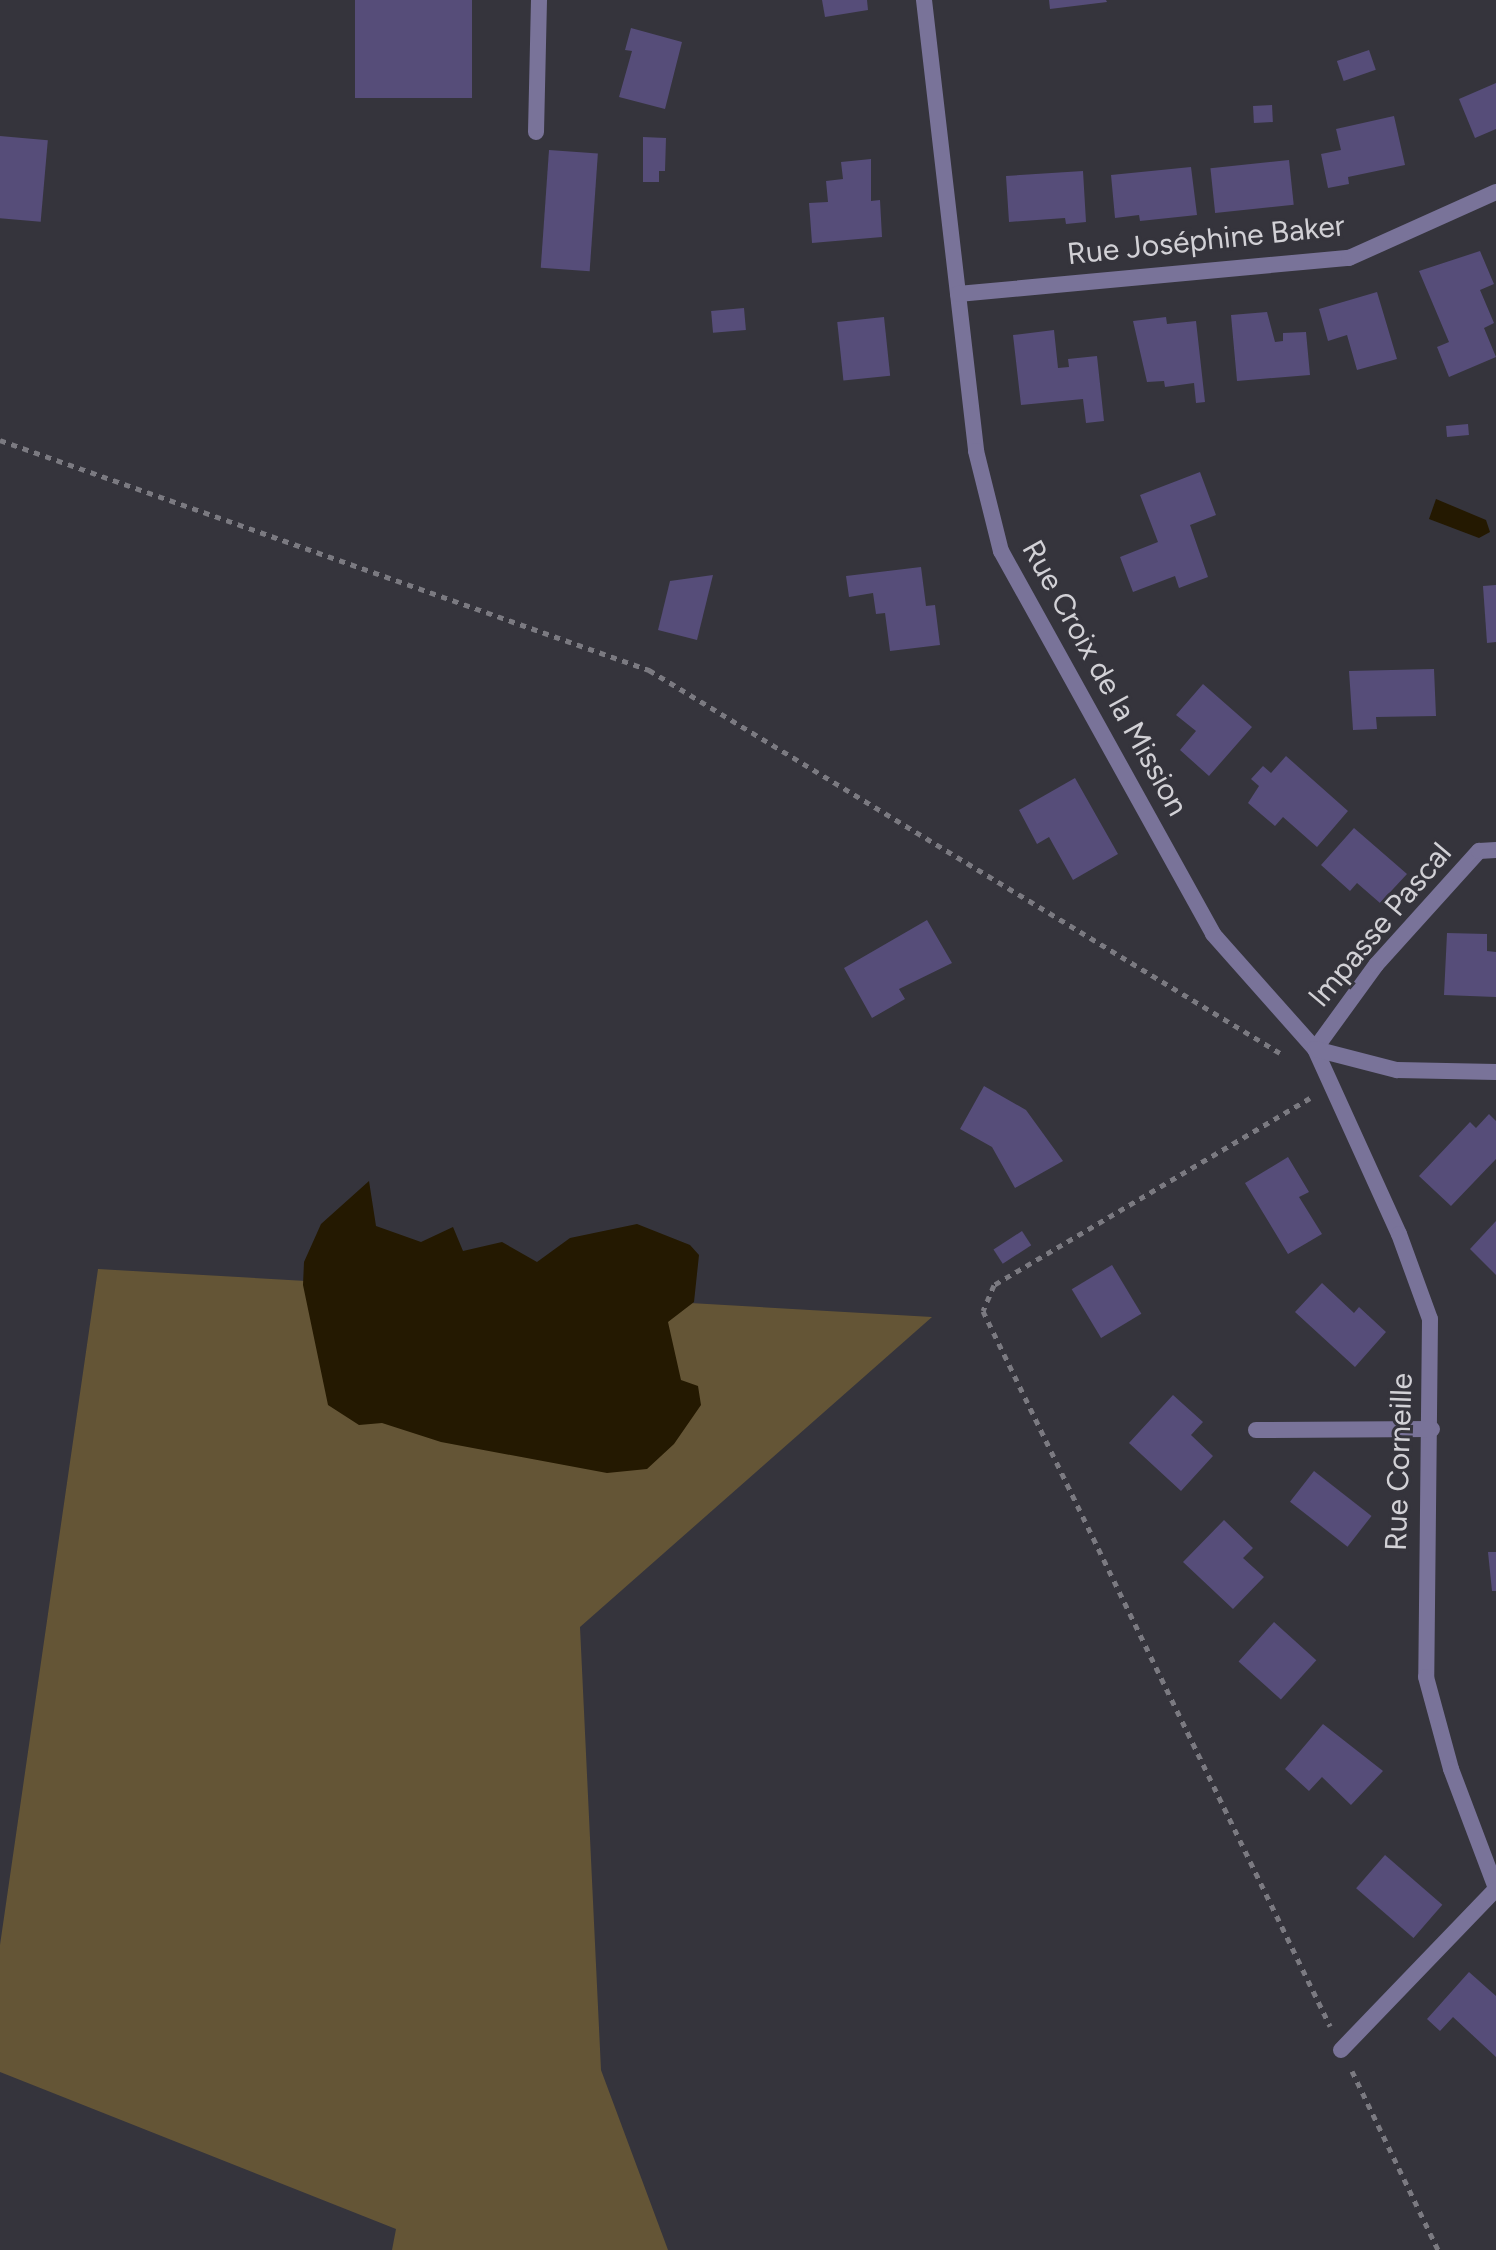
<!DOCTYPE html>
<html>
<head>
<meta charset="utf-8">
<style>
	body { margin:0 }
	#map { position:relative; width:1496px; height:2250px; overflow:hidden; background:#35343c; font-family:Figtree,sans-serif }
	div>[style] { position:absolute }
	.green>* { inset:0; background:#645536 }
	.water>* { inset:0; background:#241901 }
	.building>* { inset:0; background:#564d79; transform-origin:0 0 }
	.path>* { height:5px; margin-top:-2.5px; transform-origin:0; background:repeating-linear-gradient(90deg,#7b7a81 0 6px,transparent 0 12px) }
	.street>* { height:16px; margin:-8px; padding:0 8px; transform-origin:8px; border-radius:8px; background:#797399 }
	span { translate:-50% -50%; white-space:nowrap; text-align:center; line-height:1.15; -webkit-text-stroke:6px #35343c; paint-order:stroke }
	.street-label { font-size:30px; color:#d2d1d6 }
</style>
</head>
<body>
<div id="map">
	<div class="green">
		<div style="clip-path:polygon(98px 1269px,932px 1317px,580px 1627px,601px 2070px,668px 2250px,392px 2250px,396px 2229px,0 2072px,0 1945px)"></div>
	</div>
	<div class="water">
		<div style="clip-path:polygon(1436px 499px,1486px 520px,1490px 532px,1479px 538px,1429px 519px)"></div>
		<div style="clip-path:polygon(369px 1181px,376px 1226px,421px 1242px,453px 1227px,463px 1251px,502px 1242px,537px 1262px,570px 1238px,637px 1224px,690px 1245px,699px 1255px,694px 1302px,668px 1322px,681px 1380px,698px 1386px,701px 1405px,674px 1444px,647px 1469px,607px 1473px,441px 1442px,382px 1423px,359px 1425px,328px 1405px,303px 1285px,304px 1262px,321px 1224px)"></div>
	</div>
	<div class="building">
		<div style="left:355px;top:0;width:117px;height:98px"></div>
		<div style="clip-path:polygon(822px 0,867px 0,868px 10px,825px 17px)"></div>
		<div style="clip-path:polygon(1049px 0,1106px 0,1107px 2px,1050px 9px)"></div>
		<div style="clip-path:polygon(631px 28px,682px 42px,665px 109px,619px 97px,632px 51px,625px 50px)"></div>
		<div style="left:1369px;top:50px;width:21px;height:34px;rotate:71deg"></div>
		<div style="clip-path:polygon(1496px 83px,1496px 129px,1475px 138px,1459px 99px)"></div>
		<div style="left:1272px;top:105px;width:17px;height:19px;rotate:87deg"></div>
		<div style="clip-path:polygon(1394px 116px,1405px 165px,1348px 177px,1349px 184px,1328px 188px,1321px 154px,1341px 150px,1336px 129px)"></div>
		<div style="left:0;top:136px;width:48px;height:82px;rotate:5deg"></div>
		<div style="clip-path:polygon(643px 137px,666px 138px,665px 171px,659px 171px,659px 182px,643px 182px)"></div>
		<div style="left:549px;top:150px;width:49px;height:118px;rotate:4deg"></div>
		<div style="clip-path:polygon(871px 159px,871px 201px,880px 200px,882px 237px,812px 243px,809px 203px,828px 202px,826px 181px,843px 179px,841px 162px)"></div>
		<div style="left:1289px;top:160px;width:45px;height:79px;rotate:84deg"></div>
		<div style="clip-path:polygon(1191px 167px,1197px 215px,1140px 221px,1139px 215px,1115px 218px,1111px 175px)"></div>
		<div style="clip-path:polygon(1083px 171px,1086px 222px,1066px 224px,1065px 218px,1009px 222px,1006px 176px)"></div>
		<div style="clip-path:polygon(1480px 251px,1494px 284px,1480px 290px,1494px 323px,1484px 328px,1496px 357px,1449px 377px,1437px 347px,1449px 342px,1419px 271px)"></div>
		<div style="clip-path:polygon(1377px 292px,1397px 359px,1357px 370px,1347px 335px,1328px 341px,1319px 309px)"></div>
		<div style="left:744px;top:308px;width:22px;height:33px;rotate:85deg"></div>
		<div style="clip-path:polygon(1267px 312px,1275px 342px,1283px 341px,1283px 333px,1306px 332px,1310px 375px,1237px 381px,1231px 315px)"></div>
		<div style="left:884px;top:317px;width:59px;height:47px;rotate:84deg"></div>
		<div style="clip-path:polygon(1166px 317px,1167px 324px,1196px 321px,1205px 402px,1196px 403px,1194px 383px,1165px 387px,1164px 381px,1147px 382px,1133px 321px)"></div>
		<div style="clip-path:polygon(1054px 330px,1058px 368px,1069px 367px,1068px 359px,1097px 356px,1104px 421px,1086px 423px,1083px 399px,1021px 405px,1013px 335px)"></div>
		<div style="left:1468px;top:424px;width:11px;height:22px;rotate:85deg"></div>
		<div style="clip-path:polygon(1200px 472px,1216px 515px,1190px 525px,1208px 577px,1179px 588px,1175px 576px,1133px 592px,1120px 557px,1158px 542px,1140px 495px)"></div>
		<div style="clip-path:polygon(921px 567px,926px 606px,935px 605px,940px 645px,890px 651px,885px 613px,876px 614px,873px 593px,849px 597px,846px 576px)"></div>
		<div style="clip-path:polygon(713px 575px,697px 640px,658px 630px,670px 581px)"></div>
		<div style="clip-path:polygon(1496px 585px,1496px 642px,1487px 643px,1483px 586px)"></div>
		<div style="clip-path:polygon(1434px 669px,1436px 716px,1376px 717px,1377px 729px,1353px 730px,1349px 671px)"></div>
		<div style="clip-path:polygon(1203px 684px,1252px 727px,1209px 776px,1180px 750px,1196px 731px,1176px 715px)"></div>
		<div style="clip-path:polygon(1286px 756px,1348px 811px,1317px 847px,1283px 817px,1275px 826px,1248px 803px,1259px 786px,1251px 779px,1263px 766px,1271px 773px)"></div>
		<div style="clip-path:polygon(1075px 778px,1118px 854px,1073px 880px,1049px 837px,1037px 844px,1019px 810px)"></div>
		<div style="clip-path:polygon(1354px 828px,1407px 874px,1380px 903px,1357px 883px,1350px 891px,1321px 865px)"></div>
		<div style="clip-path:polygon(927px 920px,952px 963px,899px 989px,905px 999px,872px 1018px,844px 968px)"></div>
		<div style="clip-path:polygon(1447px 933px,1487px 934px,1487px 951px,1496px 952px,1496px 997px,1444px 995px)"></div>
		<div style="clip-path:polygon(984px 1086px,1026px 1110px,1063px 1161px,1015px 1188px,992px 1147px,960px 1129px)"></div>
		<div style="clip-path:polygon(1489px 1114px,1496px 1121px,1496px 1159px,1451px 1206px,1419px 1176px,1470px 1122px,1476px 1128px)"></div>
		<div style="clip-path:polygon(1288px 1157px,1309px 1192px,1299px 1197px,1322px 1234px,1288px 1254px,1245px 1183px)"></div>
		<div style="clip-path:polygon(1496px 1221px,1496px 1275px,1470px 1249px)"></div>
		<div style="left:1022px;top:1231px;width:17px;height:34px;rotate:57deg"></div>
		<div style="left:1112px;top:1265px;width:57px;height:47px;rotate:59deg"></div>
		<div style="clip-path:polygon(1322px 1283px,1354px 1313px,1359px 1307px,1386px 1332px,1355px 1367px,1295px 1312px)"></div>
		<div style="clip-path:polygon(1173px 1395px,1203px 1422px,1191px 1435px,1213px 1456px,1181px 1491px,1129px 1443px)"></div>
		<div style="left:1314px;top:1471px;width:73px;height:39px;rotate:38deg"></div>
		<div style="clip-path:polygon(1224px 1520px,1253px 1548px,1243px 1558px,1264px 1577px,1233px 1609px,1183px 1562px)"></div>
		<div style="clip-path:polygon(1488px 1552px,1496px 1552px,1496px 1591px,1492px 1591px)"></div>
		<div style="left:1274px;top:1622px;width:57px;height:53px;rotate:42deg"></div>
		<div style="clip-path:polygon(1323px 1724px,1383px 1771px,1351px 1805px,1322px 1777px,1309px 1791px,1285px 1769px)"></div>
		<div style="left:1385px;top:1855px;width:76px;height:44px;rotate:41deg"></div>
		<div style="clip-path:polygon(1469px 1972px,1496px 1996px,1496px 2057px,1453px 2017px,1440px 2031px,1427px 2019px)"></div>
	</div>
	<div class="path">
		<div style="left:0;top:440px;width:689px;rotate:19.51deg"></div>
		<div style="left:649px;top:670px;width:738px;rotate:31.26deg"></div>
		<div style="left:1310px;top:1098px;width:367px;rotate:149.4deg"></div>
		<div style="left:994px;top:1285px;width:28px;rotate:113deg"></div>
		<div style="left:983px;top:1311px;width:795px;rotate:64.11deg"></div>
		<div style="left:1352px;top:2071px;width:199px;rotate:64.3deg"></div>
	</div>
	<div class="street">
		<div style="left:924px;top:0;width:454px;rotate:83.4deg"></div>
		<div style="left:976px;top:451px;width:103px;rotate:76deg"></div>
		<div style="left:1001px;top:551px;width:438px;rotate:61deg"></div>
		<div style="left:1213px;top:934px;width:154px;rotate:48.4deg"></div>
		<div style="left:1315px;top:1049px;width:203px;rotate:65.6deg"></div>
		<div style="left:1399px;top:1234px;width:90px;rotate:70deg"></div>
		<div style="left:1430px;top:1319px;width:358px;rotate:90.6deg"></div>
		<div style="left:1426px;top:1677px;width:95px;rotate:74.8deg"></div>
		<div style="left:1451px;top:1769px;width:127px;rotate:69.3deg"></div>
		<div style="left:536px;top:132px;width:132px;rotate:-88.7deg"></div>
		<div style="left:958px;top:294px;width:393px;rotate:-5.3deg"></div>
		<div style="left:1349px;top:258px;width:161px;rotate:-24.2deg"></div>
		<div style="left:1315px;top:1049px;width:104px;rotate:-54deg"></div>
		<div style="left:1376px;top:965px;width:154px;rotate:-47.9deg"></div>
		<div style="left:1479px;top:851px;width:17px;rotate:-3deg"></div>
		<div style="left:1315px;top:1049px;width:85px;rotate:14.4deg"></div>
		<div style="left:1397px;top:1070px;width:99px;rotate:1.2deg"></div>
		<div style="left:1256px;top:1430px;width:176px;rotate:-0.3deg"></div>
		<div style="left:1341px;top:2050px;width:223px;rotate:-46.1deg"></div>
	</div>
	<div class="street-label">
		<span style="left:1206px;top:240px;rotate:-6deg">Rue Joséphine Baker</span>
		<span style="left:1105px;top:678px;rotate:61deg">Rue Croix de la Mission</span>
		<span style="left:1380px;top:925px;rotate:-50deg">Impasse Pascal</span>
		<span style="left:1399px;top:1462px;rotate:-88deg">Rue Corneille</span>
	</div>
</div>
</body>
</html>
